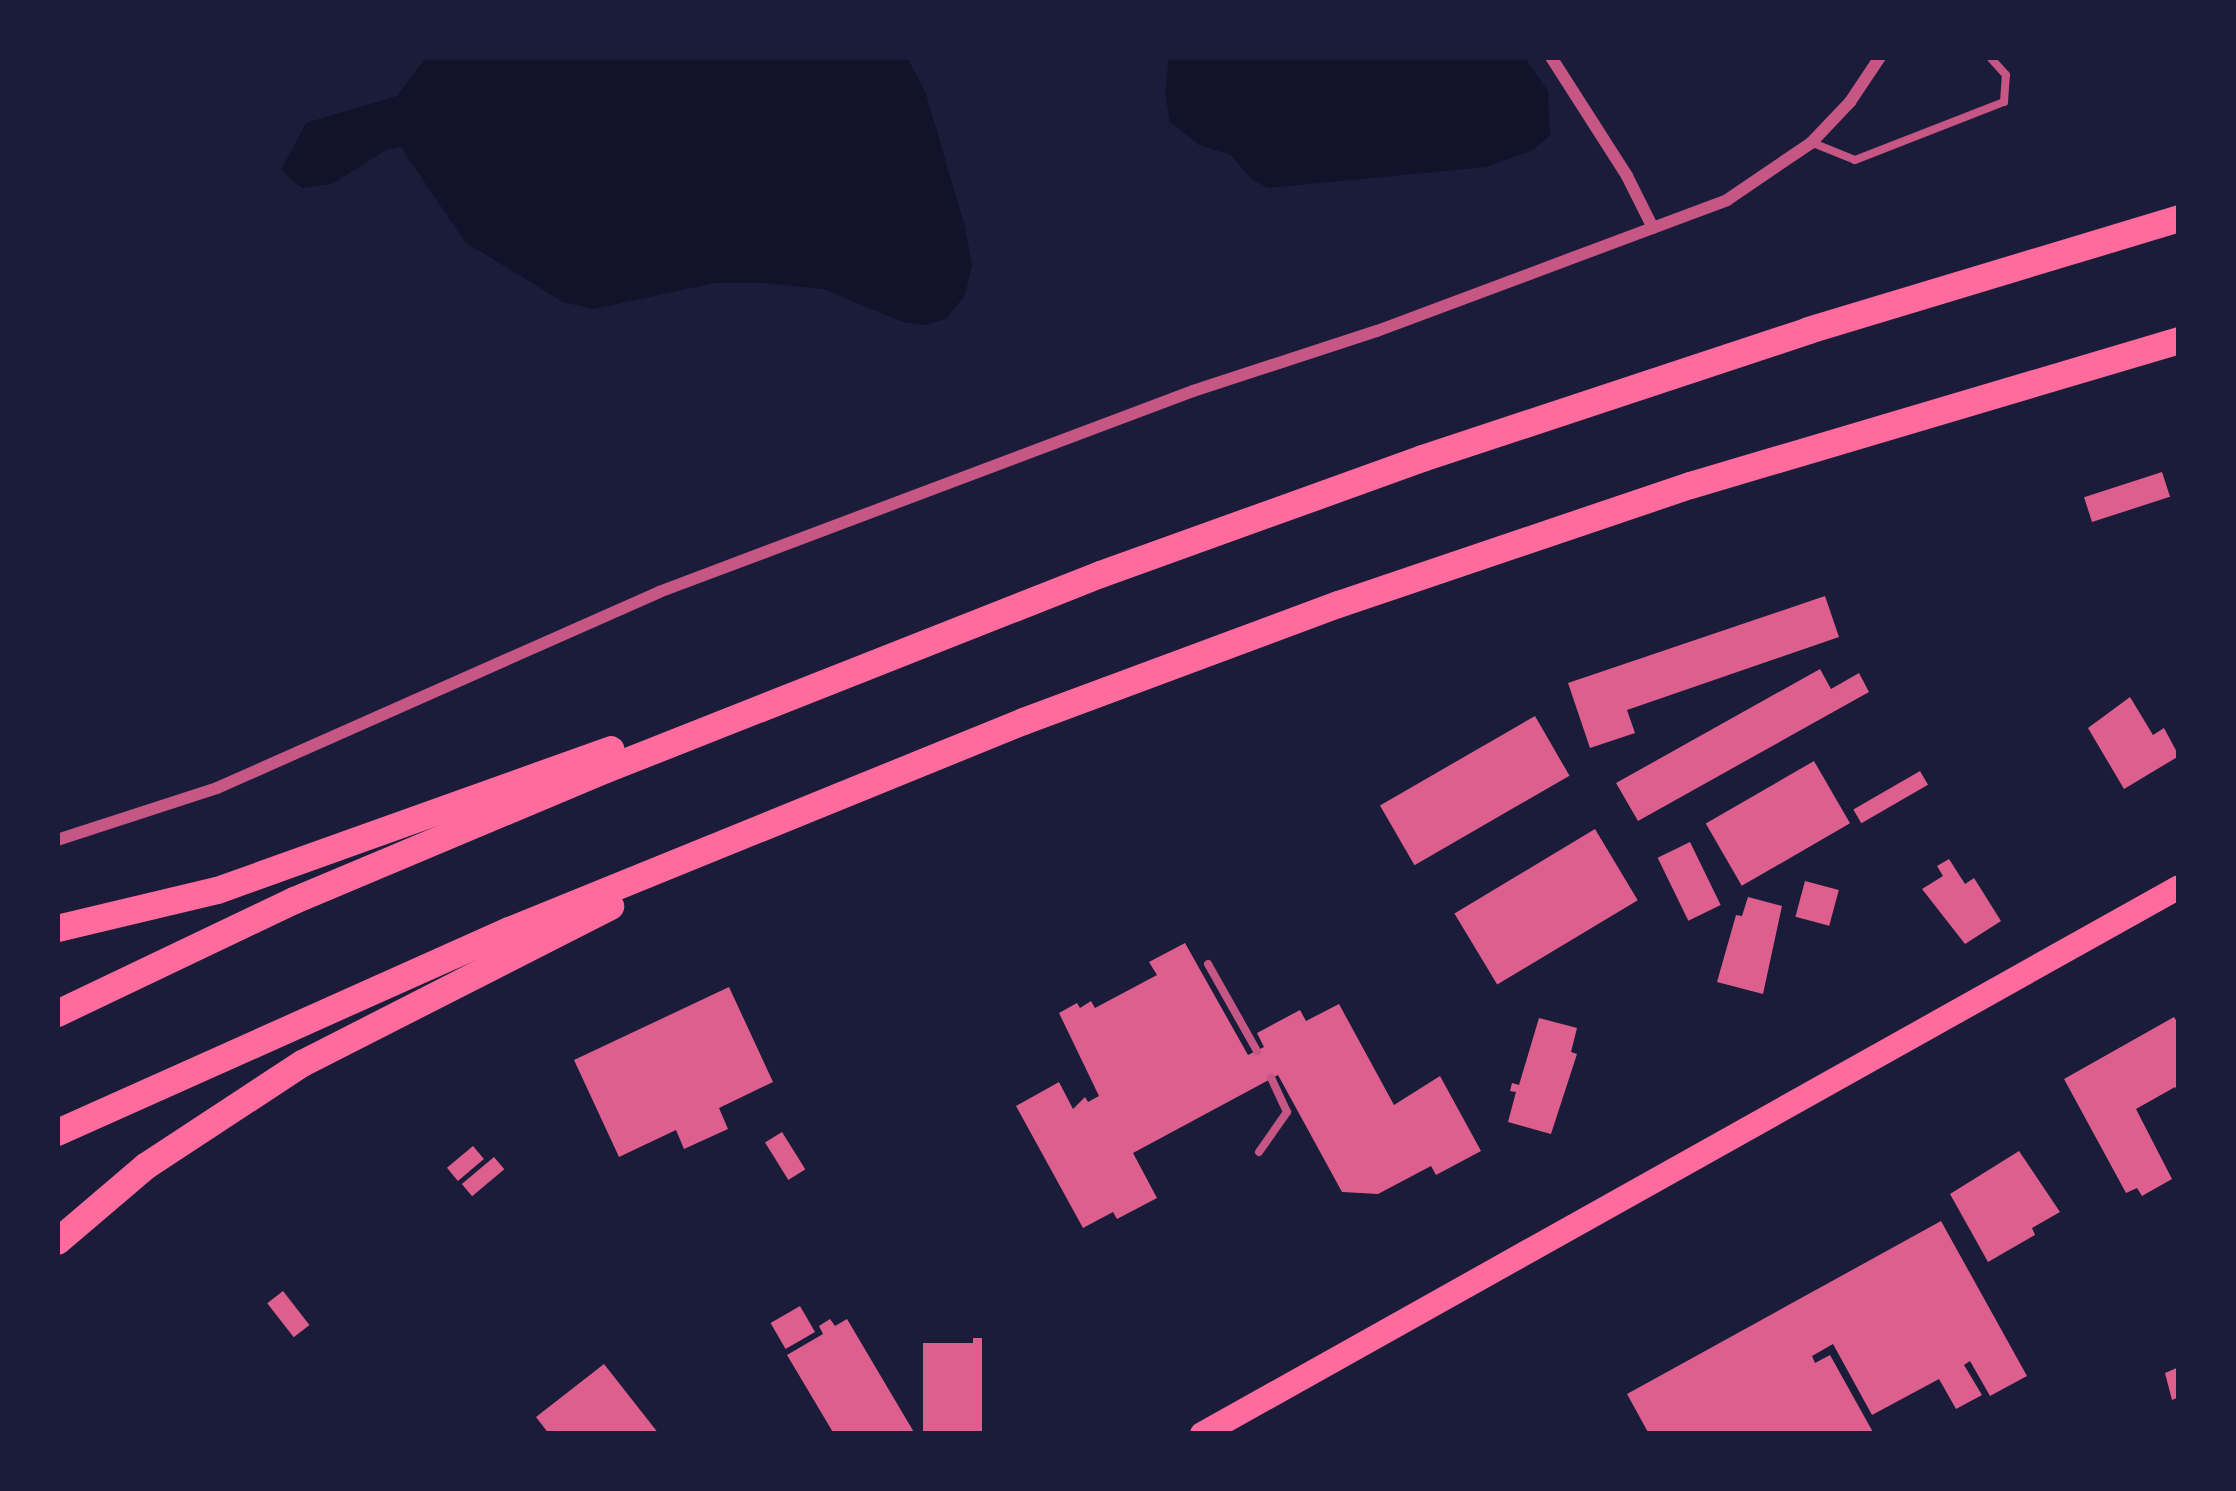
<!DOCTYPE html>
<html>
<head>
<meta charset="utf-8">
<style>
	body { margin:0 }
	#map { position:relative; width:2236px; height:1491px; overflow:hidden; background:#1b1b3a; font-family:"Golos Text",sans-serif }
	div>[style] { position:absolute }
	.water>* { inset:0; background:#12122b }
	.building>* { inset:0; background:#dd5f8e; transform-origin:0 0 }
	.service>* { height:8px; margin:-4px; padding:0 4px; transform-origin:4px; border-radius:4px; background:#c65784 }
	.minor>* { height:12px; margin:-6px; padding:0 6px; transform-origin:6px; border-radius:6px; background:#c65784 }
	.secondary>* { height:24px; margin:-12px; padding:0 12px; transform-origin:12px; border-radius:12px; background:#ff6b9d }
	.trunk>* { height:27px; margin:-13.5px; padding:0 13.5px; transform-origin:13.5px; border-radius:13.5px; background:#ff6b9d }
	span { translate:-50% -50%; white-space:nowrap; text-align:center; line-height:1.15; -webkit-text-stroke:9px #1b1b3a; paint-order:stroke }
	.frame { position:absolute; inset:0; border:60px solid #1b1b3a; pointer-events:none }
</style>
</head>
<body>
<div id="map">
	<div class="water">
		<div style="clip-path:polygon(426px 57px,907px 57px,926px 94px,965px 227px,972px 265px,965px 295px,947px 318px,927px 325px,903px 322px,823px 289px,765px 283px,715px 283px,593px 309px,563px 302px,465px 242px,401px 147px,386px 150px,332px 184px,302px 188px,281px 170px,306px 123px,397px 96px)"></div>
		<div style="clip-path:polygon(1169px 57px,1524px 57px,1548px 91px,1550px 135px,1533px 150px,1486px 167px,1268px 188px,1251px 179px,1231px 155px,1199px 145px,1170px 122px,1165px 92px)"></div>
	</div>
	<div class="building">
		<div style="left:2162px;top:472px;width:26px;height:82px;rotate:72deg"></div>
		<div style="clip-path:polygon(1825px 596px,1839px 637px,1627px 710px,1635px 733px,1590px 748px,1568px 683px)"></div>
		<div style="clip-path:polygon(1820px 669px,1831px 689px,1859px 673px,1869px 692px,1638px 821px,1616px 783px)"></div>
		<div style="clip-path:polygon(2130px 697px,2153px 735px,2164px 728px,2179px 756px,2124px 789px,2088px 728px)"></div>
		<div style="left:1535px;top:716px;width:69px;height:179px;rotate:60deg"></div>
		<div style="left:1814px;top:761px;width:72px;height:125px;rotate:60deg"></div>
		<div style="left:1920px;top:771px;width:16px;height:77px;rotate:60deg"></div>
		<div style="left:1595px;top:829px;width:83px;height:164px;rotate:59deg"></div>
		<div style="left:1690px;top:842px;width:70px;height:36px;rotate:64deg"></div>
		<div style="clip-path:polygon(1949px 859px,1965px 884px,1974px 878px,2001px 921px,1965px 944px,1922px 889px,1943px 876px,1937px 866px)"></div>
		<div style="left:1805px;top:881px;width:35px;height:37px;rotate:15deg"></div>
		<div style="clip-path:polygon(1748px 897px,1782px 906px,1763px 994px,1717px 982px,1736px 915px,1742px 916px)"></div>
		<div style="clip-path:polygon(1185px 943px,1248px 1055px,1264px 1047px,1257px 1033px,1300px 1010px,1306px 1021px,1339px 1004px,1394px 1105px,1440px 1076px,1481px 1151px,1436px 1175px,1431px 1166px,1378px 1194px,1342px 1192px,1278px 1075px,1133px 1153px,1157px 1198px,1117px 1219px,1113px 1212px,1083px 1228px,1016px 1106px,1059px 1082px,1073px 1109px,1085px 1097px,1088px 1102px,1099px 1096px,1059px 1013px,1077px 1003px,1080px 1008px,1091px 1001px,1095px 1008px,1157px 975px,1149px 962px)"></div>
		<div style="clip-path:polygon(729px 987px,773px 1082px,719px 1108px,728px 1129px,684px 1149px,676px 1130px,619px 1157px,574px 1060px)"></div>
		<div style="clip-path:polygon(2174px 1017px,2179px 1025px,2179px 1094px,2175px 1087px,2136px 1109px,2172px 1179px,2142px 1196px,2137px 1188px,2126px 1193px,2064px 1079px)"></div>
		<div style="clip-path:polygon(1539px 1018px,1577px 1028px,1571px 1052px,1577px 1054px,1551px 1134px,1508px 1122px,1516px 1092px,1510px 1091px,1512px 1083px,1519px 1085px)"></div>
		<div style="left:782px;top:1132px;width:44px;height:20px;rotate:58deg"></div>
		<div style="left:473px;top:1146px;width:17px;height:34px;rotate:50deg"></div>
		<div style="clip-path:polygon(2019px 1151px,2060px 1212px,2032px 1228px,2035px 1235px,1988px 1262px,1950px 1194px)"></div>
		<div style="left:494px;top:1157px;width:16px;height:42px;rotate:50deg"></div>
		<div style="clip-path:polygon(1941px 1221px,2027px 1376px,1990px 1396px,1970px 1361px,1964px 1365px,1982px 1395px,1956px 1409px,1939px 1379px,1872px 1415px,1833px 1344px,1812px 1356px,1815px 1363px,1830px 1355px,1874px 1434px,1649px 1434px,1627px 1394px)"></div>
		<div style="left:283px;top:1291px;width:43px;height:20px;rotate:52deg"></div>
		<div style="left:800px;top:1306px;width:30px;height:34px;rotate:60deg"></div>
		<div style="clip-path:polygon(830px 1319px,835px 1326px,847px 1319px,915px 1434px,834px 1434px,787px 1355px,823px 1334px,819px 1326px)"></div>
		<div style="clip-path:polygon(973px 1338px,982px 1338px,982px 1434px,923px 1434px,923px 1343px,973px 1343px)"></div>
		<div style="clip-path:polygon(604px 1364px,659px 1434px,549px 1434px,536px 1417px)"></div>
		<div style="clip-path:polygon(2179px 1367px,2179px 1397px,2172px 1400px,2165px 1373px)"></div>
	</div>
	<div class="service">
		<div style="left:1813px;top:143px;width:45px;rotate:22deg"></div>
		<div style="left:1855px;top:160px;width:160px;rotate:-21.3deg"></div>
		<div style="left:2004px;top:102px;width:27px;rotate:-86deg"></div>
		<div style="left:2006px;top:75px;width:24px;rotate:-132deg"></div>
		<div style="left:1208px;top:964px;width:100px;rotate:60.6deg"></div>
		<div style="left:1259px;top:1152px;width:49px;rotate:-55deg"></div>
		<div style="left:1287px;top:1112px;width:38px;rotate:-115deg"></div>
	</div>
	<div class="minor">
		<div style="left:1551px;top:57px;width:141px;rotate:57.4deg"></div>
		<div style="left:1627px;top:176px;width:58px;rotate:63.4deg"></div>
		<div style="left:57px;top:840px;width:168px;rotate:-18deg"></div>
		<div style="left:217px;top:788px;width:484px;rotate:-23.9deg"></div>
		<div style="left:659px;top:592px;width:571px;rotate:-20.63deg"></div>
		<div style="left:1193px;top:391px;width:194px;rotate:-18.1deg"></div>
		<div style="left:1377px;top:331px;width:374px;rotate:-20.5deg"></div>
		<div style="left:1727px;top:200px;width:102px;rotate:-34.2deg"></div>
		<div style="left:1811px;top:143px;width:57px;rotate:-46.4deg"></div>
		<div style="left:1850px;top:102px;width:54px;rotate:-56.3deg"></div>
	</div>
	<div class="secondary">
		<div style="left:1202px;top:1434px;width:1120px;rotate:-29.24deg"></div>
	</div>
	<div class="trunk">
		<div style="left:57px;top:928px;width:164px;rotate:-13.4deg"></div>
		<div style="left:217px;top:890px;width:418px;rotate:-19.7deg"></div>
		<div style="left:57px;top:1013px;width:263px;rotate:-25.5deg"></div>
		<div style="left:294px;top:900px;width:338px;rotate:-22.8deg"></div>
		<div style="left:606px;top:769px;width:531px;rotate:-21.54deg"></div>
		<div style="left:1100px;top:574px;width:342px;rotate:-19.8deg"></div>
		<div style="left:1422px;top:458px;width:407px;rotate:-18.3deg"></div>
		<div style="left:1808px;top:330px;width:388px;rotate:-16.8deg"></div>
		<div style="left:57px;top:1132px;width:495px;rotate:-24.1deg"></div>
		<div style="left:509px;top:930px;width:555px;rotate:-22.13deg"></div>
		<div style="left:1023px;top:721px;width:336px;rotate:-20.4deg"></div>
		<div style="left:1338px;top:604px;width:372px;rotate:-18.7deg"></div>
		<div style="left:1690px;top:485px;width:510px;rotate:-16.52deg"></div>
		<div style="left:57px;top:1241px;width:116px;rotate:-40.4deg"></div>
		<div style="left:145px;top:1166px;width:188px;rotate:-33.3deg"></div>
		<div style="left:302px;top:1063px;width:346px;rotate:-27deg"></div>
	</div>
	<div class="frame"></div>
</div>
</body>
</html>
